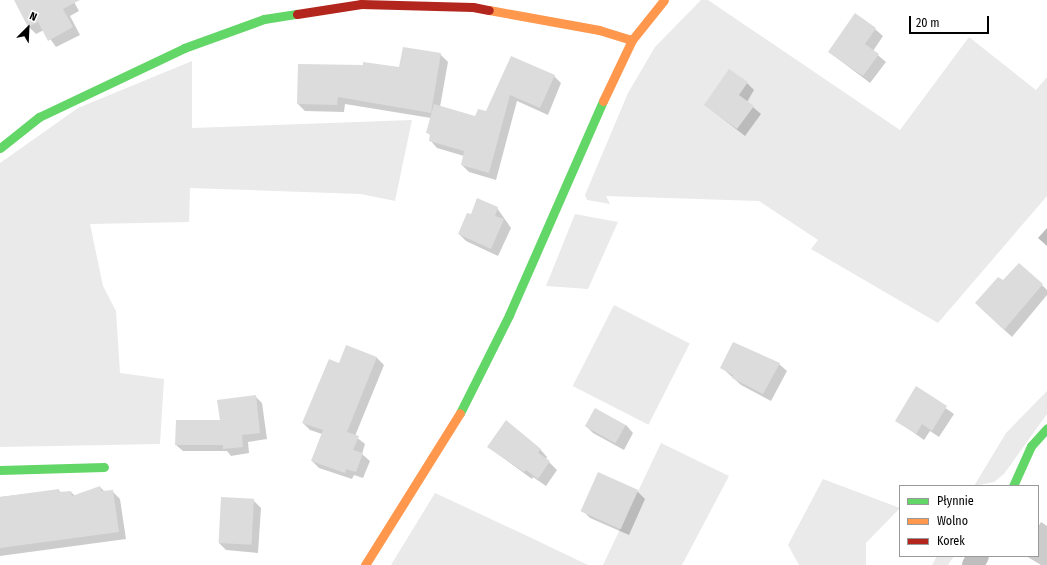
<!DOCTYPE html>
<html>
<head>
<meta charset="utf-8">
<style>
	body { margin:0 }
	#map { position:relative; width:1047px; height:565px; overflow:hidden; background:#fff; font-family:"Fira Sans Condensed",sans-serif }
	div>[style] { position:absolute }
	.green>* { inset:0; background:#eaeaea; transform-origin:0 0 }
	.water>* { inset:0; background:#bcbcbc }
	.shadow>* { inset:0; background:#0003 }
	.building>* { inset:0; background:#dcdcdc; transform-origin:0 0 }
	.street>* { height:22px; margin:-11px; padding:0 11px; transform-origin:11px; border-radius:11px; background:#bebebe }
	.fast>* { height:9px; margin:-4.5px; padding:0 4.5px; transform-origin:4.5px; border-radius:4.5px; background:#63d668 }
	.slow>* { height:9px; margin:-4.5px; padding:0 4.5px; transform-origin:4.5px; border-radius:4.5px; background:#ff974d }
	.jam>* { height:9px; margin:-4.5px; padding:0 4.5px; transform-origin:4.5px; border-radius:4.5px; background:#b3261e }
	span { translate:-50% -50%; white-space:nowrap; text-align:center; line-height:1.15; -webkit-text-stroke:3px #fff; paint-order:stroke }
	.legend { position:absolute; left:899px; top:485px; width:140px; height:72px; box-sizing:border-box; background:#fff; border:1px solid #999; margin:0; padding:5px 7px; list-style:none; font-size:12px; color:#000 }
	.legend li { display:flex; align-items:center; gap:8px; height:20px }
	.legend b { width:20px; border:1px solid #999 }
	.north { position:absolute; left:8px; top:8px; width:40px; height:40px; -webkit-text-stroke:3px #fff; paint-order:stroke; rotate:24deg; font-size:11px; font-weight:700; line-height:16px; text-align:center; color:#000 }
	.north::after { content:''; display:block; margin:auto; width:14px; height:18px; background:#000; clip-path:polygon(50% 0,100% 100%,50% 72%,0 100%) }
	.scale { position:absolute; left:909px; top:16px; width:80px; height:18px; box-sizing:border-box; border:2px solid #000; border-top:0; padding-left:5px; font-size:12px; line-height:14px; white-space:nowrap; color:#000; -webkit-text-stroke:3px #fff; paint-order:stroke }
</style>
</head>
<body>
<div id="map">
	<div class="green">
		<div style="clip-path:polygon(701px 0,708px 0,900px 130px,969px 37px,1036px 90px,1047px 77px,1047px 196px,938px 323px,811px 249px,818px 240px,759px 201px,606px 196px,610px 204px,587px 200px,585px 195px,628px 93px,655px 47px)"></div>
		<div style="clip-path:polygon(192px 61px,192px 128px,412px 120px,395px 201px,361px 194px,190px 188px,189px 222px,90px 224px,103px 286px,116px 311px,120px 373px,164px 379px,160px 444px,0 447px,0 163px,78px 108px)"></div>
		<div style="clip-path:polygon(575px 214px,618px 222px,588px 289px,546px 286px)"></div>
		<div style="left:614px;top:305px;width:85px;height:91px;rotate:27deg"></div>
		<div style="clip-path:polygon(1047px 391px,1047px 414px,1004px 474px,994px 482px,974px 486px,1006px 433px)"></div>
		<div style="clip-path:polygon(661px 443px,729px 476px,682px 565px,603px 565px)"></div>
		<div style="clip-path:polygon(823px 479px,900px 508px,866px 543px,866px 565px,799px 565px,788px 545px)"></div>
		<div style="clip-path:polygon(435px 493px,521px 533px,588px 565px,391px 565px)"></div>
		<div style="clip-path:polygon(937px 556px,954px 556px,948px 565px,932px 565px)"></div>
	</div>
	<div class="water">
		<div style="clip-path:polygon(1047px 228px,1047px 246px,1038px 238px)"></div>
	</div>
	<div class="shadow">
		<div style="clip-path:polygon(15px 0,73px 0,79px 11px,70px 16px,80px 35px,56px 47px,44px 30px,36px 34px,28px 26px)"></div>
		<div style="clip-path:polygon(875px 29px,883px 36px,873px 51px,886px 62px,870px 83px,829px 52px)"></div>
		<div style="clip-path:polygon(440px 54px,448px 62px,440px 107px,476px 118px,487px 113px,512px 57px,554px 76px,561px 83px,548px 115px,517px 101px,496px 180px,469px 172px,462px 165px,464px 156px,437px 148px,430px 140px,431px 136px,427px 132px,431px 118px,345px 104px,344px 112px,305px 111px,298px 104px)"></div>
		<div style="clip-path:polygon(747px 83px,754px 90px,747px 102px,761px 114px,745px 136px,705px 105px)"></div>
		<div style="clip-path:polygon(497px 208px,511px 228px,498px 256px,466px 241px,459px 234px,471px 216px)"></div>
		<div style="clip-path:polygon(1003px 282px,1042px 285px,1047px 290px,1047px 295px,1012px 337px,983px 310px)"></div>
		<div style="clip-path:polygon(347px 346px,377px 358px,384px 365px,355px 436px,365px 444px,362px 454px,370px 461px,363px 478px,354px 475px,352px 479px,319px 468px,312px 461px,322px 434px,310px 430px,303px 423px,340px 364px)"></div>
		<div style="clip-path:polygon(779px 364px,787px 371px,771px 401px,741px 385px,721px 367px)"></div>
		<div style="clip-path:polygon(917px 388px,954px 414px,939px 437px,930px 431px,924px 440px,896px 420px)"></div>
		<div style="clip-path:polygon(255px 396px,262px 403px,267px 439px,248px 442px,249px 453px,231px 456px,227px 451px,183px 451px,176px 445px,221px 421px)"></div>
		<div style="clip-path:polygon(626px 425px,633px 433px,624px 450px,593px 433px,586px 426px)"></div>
		<div style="clip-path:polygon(488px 447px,540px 449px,547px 457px,546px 459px,557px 470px,546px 486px,533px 477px,532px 479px)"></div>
		<div style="clip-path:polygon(100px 487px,105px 492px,112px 491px,120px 499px,126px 539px,0 556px,0 497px,59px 490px,61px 493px,71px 492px,75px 496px)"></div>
		<div style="clip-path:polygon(637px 491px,645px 499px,629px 535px,590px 518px,582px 510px)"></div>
		<div style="clip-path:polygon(253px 500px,261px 508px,258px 553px,226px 550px,219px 543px)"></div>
		<div style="clip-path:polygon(1041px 522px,1047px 526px,1047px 565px,1041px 565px,1026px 556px,1038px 556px,1038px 527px)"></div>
	</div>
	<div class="building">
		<div style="clip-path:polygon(14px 0,80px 0,63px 9px,73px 27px,48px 41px,38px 22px,28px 27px)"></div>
		<div style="clip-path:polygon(855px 13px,876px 28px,865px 44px,879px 54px,863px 76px,828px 52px)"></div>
		<div style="clip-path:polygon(403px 47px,441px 53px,431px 113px,338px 97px,337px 105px,297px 104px,298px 64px,363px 65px,363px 62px,399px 67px)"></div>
		<div style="clip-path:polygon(511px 56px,555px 75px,540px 108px,510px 95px,489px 173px,461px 165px,464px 151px,429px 141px,430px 134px,426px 133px,434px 104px,475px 116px,478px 109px,486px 111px)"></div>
		<div style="clip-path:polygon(729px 69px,748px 82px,739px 95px,754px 106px,737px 129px,704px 105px)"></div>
		<div style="clip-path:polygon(477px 198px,498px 207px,495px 216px,504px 219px,491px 249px,458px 234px,467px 213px,471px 214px)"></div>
		<div style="clip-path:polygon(1019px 263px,1043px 284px,1004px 330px,975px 303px,998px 277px,1003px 280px)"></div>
		<div style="clip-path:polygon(733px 342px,780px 363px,763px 394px,732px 378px,733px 375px,720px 368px)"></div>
		<div style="clip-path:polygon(346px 345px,377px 357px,347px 432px,359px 436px,353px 450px,363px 453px,356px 472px,346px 469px,345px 473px,311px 461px,323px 430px,302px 423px,329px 359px,339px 363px)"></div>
		<div style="clip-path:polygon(916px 386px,947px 406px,932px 431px,922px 424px,916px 434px,895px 421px)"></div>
		<div style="clip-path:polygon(256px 395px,260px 433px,242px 435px,243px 447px,223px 449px,223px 445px,175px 445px,176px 420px,220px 420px,217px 400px)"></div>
		<div style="left:595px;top:408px;width:35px;height:21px;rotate:29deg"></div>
		<div style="clip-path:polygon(506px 420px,541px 449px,538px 453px,550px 461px,538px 479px,526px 470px,524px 472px,487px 447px)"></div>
		<div style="left:598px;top:472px;width:44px;height:43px;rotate:24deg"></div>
		<div style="clip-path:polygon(100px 486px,101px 491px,113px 490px,119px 532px,0 548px,0 497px,59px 489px,59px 492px,71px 491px,72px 496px)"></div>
		<div style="left:221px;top:497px;width:33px;height:46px;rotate:3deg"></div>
	</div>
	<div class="street">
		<div style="left:973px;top:565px;width:10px;rotate:-61deg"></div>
	</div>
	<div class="fast">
		<div style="left:0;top:148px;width:50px;rotate:-38.5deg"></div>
		<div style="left:39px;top:117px;width:161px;rotate:-25.4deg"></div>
		<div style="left:184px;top:48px;width:85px;rotate:-19.9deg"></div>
		<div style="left:264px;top:19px;width:33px;rotate:-9deg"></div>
		<div style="left:460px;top:413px;width:110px;rotate:-63.4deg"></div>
		<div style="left:509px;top:315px;width:234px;rotate:-66.3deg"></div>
		<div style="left:0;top:470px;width:104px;rotate:-1.7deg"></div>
		<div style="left:1013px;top:486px;width:44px;rotate:-65.8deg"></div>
		<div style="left:1031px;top:446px;width:24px;rotate:-48deg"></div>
	</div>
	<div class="slow">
		<div style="left:489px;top:10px;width:112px;rotate:10.3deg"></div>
		<div style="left:599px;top:30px;width:34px;rotate:17deg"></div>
		<div style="left:603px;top:101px;width:68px;rotate:-64.6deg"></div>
		<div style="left:632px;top:40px;width:51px;rotate:-51.3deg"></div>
		<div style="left:365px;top:565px;width:179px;rotate:-58deg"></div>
	</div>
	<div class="jam">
		<div style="left:297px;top:14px;width:65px;rotate:-8.9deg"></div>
		<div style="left:361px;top:4px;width:112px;rotate:1.5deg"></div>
		<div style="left:473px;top:7px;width:16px;rotate:11deg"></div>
	</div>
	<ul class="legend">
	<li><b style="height:5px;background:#63d668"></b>Płynnie</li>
	<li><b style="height:5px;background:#ff974d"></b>Wolno</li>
	<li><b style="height:5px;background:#b3261e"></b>Korek</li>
	</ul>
	<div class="north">N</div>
	<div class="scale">20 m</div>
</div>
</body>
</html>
